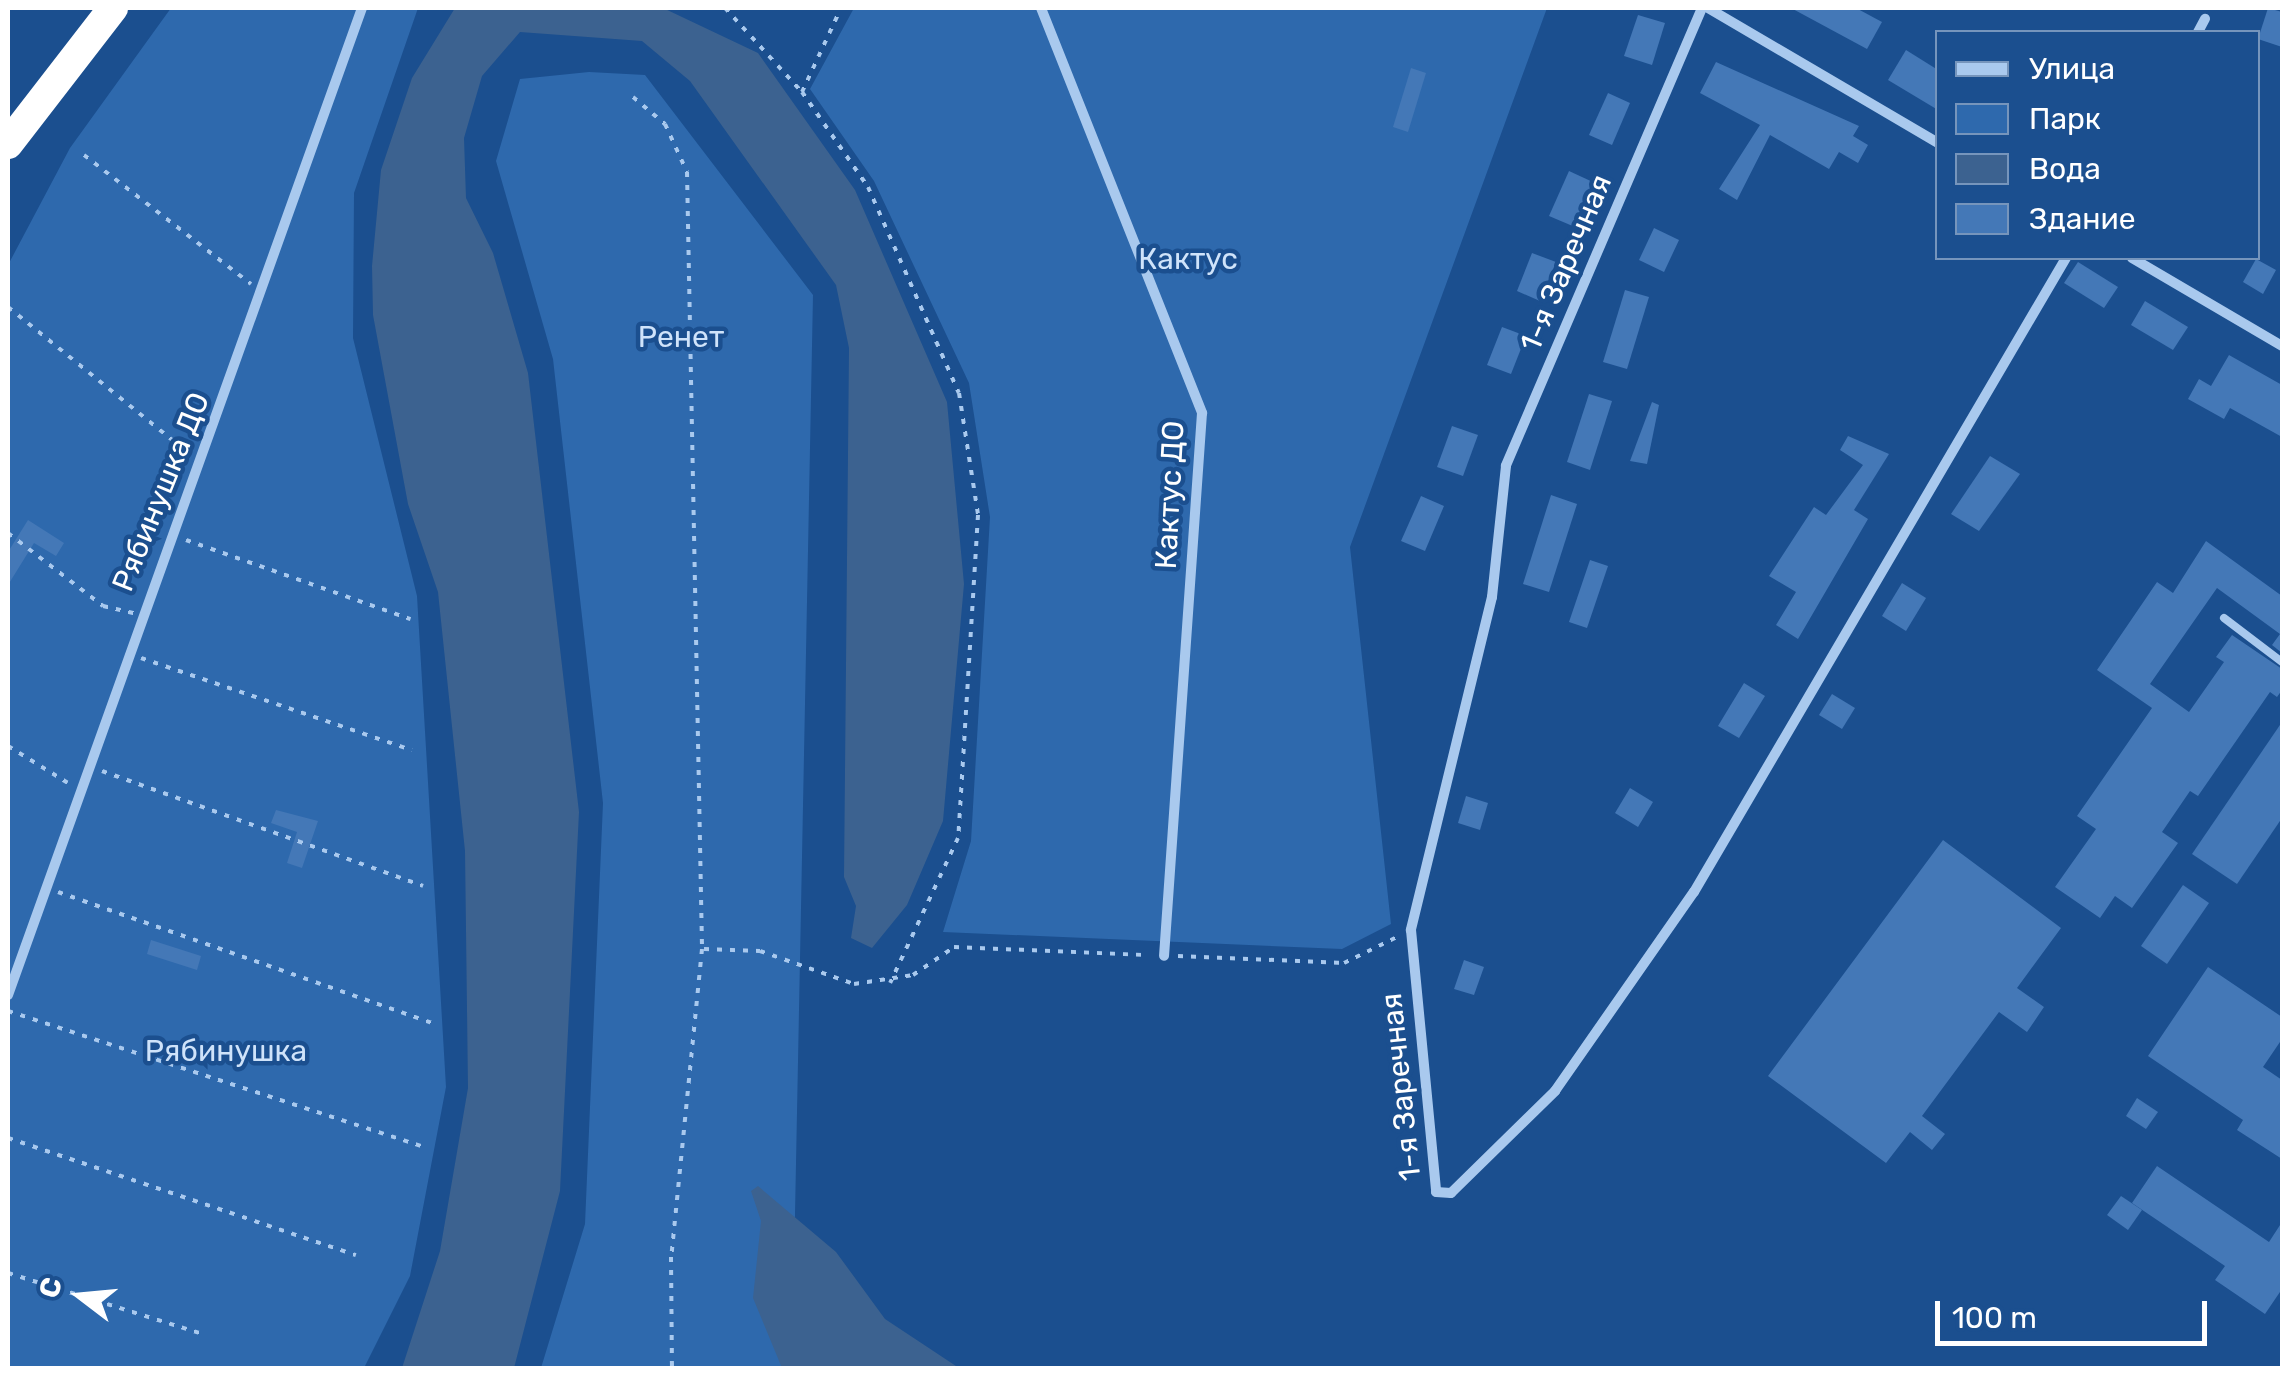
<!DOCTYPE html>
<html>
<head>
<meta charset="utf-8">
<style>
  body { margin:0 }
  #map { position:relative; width:2290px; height:1376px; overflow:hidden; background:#1b4f8f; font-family:Rubik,sans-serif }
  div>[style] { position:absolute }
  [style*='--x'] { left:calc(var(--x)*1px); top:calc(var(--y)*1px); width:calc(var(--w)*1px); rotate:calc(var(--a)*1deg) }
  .green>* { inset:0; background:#2e69ad }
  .water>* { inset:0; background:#3c6290 }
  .building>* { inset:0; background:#4478b7 }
  .path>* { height:4px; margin-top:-2px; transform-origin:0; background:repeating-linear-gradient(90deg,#a9c9ee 0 5px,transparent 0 13px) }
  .lane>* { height:8px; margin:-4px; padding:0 4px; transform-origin:4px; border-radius:4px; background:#a9c9ee }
  .street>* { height:10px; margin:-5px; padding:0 5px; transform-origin:5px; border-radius:5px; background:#a9c9ee }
  .highway>* { height:30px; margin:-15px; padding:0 15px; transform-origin:15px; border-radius:15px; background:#fff }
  span { translate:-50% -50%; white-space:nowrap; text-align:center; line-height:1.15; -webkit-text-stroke:9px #1b4f8f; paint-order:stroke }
  .park-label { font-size:30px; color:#cfe3fa }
  .street-label { font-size:30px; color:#fff }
  .frame { position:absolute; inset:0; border:10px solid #fff; pointer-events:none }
  .legend { position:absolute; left:1935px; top:30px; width:325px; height:230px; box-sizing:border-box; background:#1b4f8f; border:2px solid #7695bc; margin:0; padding:12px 18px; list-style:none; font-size:30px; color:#fff }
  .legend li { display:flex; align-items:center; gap:20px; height:50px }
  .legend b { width:50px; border:2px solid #7695bc }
  .north { position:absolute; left:30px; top:1246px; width:100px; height:100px; -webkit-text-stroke:8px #1b4f8f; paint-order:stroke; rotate:286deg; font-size:28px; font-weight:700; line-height:40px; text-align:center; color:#fff }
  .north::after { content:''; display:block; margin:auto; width:35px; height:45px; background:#fff; clip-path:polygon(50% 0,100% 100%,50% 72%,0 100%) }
  .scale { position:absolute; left:1935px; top:1301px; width:272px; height:45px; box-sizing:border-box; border:5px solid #fff; border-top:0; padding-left:12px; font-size:30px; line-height:35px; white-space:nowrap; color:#fff; -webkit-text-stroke:8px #1b4f8f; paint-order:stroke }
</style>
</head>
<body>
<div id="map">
  <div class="green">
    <div style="clip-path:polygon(171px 8px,418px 8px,354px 193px,353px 338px,417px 596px,446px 1087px,410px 1276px,364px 1368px,8px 1368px,8px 265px,70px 148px)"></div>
    <div style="clip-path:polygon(854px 8px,1547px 8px,1350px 547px,1391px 924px,1342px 949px,943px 932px,971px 841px,990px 517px,969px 383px,874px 181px,810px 89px)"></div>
    <div style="clip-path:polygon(589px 72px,645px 75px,813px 295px,792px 1368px,541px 1368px,585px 1224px,603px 803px,553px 359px,496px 161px,520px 79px)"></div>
  </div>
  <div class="water">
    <div style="clip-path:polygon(455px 8px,663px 8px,758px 53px,855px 190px,947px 402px,964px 584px,943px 821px,907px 905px,872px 948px,851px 938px,856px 906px,844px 877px,849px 348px,836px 285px,690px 81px,642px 41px,520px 32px,482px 76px,464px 138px,466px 198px,493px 253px,528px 373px,579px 812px,560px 1191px,514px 1368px,402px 1368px,440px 1251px,468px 1088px,465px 851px,438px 592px,408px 504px,373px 315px,372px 266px,381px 170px,412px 78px)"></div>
    <div style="clip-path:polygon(758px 1186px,836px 1252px,885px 1319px,959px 1368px,782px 1368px,753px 1298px,761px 1221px,751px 1191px)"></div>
  </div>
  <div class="building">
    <div style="clip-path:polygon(1791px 8px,1856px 8px,1882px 22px,1867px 49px)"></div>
    <div style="clip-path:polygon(2268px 8px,2282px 12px,2282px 47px,2258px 39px)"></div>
    <div style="clip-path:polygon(1638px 15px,1665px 23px,1652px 65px,1624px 56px)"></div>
    <div style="clip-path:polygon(1906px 50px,1938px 70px,1938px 110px,1888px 80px)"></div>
    <div style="clip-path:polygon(1716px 62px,1859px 126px,1853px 136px,1868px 145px,1858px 163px,1839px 152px,1829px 169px,1770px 135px,1737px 200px,1719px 189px,1760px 125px,1700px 93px)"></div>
    <div style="clip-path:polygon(1411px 68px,1426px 73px,1408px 132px,1393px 127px)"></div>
    <div style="clip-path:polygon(1608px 93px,1630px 103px,1612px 145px,1589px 135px)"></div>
    <div style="clip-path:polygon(1569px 171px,1595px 183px,1575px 227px,1549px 216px)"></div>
    <div style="clip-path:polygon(1654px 228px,1679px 240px,1664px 272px,1639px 260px)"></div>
    <div style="clip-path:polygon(1532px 253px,1556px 262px,1540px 301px,1517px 291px)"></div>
    <div style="clip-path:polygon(2256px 259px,2276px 270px,2263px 294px,2243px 282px)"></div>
    <div style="clip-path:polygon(2078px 262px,2118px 287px,2104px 308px,2064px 283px)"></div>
    <div style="clip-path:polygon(1625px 290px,1649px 297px,1627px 369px,1603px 362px)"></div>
    <div style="clip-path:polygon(2145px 301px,2188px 327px,2173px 350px,2131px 325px)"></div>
    <div style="clip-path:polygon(1502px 327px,1526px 336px,1511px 374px,1487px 365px)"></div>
    <div style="clip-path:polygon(2229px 355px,2282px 385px,2282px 437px,2230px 408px,2224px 419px,2188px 399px,2199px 379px,2211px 386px)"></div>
    <div style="clip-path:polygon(1589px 394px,1612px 401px,1590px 470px,1567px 462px)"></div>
    <div style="clip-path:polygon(1652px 402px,1659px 405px,1647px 464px,1630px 461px)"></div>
    <div style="clip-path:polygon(1452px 426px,1478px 435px,1463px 476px,1437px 467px)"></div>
    <div style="clip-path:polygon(1848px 436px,1889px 454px,1854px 510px,1868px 519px,1798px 639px,1776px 625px,1796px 592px,1769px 576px,1814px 507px,1826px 515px,1863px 465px,1840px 450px)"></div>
    <div style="clip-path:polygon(1990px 456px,2020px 474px,1979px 531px,1951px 514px)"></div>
    <div style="clip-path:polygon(1551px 495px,1577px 504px,1549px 592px,1523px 584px)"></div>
    <div style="clip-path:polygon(1421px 496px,1444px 506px,1425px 551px,1401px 541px)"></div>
    <div style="clip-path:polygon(28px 520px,64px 543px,56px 556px,34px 543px,8px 585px,8px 552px)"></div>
    <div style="clip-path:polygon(2206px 541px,2282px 596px,2282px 653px,2272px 645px,2280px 634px,2217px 588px,2150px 684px,2189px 712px,2224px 662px,2216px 657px,2232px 635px,2282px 669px,2282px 690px,2277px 697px,2270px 692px,2198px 796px,2190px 791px,2162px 832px,2178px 843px,2132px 908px,2115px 896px,2100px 918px,2055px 887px,2096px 829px,2077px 816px,2152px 708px,2097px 670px,2157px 582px,2173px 593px)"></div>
    <div style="clip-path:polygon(1590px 560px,1608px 566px,1587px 628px,1569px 622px)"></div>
    <div style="clip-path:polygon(1902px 583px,1926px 598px,1906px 631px,1882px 616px)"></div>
    <div style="clip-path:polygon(1744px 683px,1765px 696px,1739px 738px,1718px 726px)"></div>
    <div style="clip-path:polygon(1832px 694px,1855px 708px,1842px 729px,1819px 715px)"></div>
    <div style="clip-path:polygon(2282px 722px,2282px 818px,2237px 884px,2192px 854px)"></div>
    <div style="clip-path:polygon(1630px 788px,1653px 802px,1638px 827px,1615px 813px)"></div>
    <div style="clip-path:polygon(1466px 796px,1488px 803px,1480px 830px,1458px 823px)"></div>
    <div style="clip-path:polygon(276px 810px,318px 821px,302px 868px,287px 863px,297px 832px,271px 823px)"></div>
    <div style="clip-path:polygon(1943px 840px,2061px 928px,2017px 988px,2044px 1007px,2027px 1032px,1999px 1012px,1922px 1116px,1945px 1134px,1932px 1150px,1910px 1132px,1886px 1163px,1768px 1076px)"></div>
    <div style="clip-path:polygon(2183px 885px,2209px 903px,2167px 964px,2141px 946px)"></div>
    <div style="clip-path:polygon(151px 940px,201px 956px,197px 970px,147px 954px)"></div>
    <div style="clip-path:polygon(1464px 960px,1484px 967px,1474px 995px,1454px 989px)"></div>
    <div style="clip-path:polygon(2208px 967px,2282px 1017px,2282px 1039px,2263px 1067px,2282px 1080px,2282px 1159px,2237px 1130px,2243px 1120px,2148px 1056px)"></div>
    <div style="clip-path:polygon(2137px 1098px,2158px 1112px,2146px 1129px,2126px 1116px)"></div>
    <div style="clip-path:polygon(2157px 1166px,2269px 1242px,2282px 1222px,2282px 1289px,2265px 1314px,2215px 1280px,2225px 1266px,2132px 1203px)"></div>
    <div style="clip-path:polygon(2121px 1196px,2142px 1210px,2128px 1230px,2107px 1215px)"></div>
  </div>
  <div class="path">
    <div style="--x:725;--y:8;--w:114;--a:47.5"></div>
    <div style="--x:802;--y:92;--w:116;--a:55.2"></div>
    <div style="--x:868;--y:187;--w:225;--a:66.2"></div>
    <div style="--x:959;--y:393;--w:123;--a:81.1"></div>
    <div style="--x:978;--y:515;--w:324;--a:93.5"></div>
    <div style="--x:958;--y:838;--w:160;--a:115.1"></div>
    <div style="--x:802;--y:92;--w:93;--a:-65.1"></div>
    <div style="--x:633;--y:97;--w:42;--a:40.2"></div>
    <div style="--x:665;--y:124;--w:53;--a:65.4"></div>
    <div style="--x:687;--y:172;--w:777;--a:88.89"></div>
    <div style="--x:702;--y:949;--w:310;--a:95.7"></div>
    <div style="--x:671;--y:1257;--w:111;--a:89.5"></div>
    <div style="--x:84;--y:155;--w:211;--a:37.7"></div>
    <div style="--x:8;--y:307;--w:232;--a:39"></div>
    <div style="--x:8;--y:533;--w:120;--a:37.5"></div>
    <div style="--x:103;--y:606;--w:32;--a:13"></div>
    <div style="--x:186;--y:540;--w:238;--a:19.4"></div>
    <div style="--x:141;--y:658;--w:286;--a:18.8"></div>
    <div style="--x:8;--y:746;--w:70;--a:31.7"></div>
    <div style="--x:102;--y:771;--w:341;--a:19.7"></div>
    <div style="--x:58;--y:892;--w:396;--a:19.3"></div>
    <div style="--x:704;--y:949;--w:56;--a:2"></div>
    <div style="--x:760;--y:951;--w:100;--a:19.3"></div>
    <div style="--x:854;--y:984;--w:60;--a:-8.7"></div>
    <div style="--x:913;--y:975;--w:50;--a:-34.3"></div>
    <div style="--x:954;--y:947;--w:194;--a:2.4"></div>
    <div style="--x:1178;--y:956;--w:166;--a:2.4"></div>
    <div style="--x:1344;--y:963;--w:59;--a:-26.1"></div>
    <div style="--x:8;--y:1011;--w:435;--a:18.1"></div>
    <div style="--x:8;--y:1138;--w:367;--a:18.6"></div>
    <div style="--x:8;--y:1273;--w:207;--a:17.4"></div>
  </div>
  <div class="lane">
    <div style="--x:2224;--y:618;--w:73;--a:37.2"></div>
  </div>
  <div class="street">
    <div style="--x:1041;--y:8;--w:436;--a:68.3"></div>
    <div style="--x:1202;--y:413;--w:544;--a:94"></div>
    <div style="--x:1702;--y:8;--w:498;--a:113.2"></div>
    <div style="--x:1506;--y:466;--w:132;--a:96.1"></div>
    <div style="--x:1492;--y:597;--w:343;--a:103.7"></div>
    <div style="--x:1411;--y:930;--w:263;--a:84.5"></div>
    <div style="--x:1436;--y:1192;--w:15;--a:4"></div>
    <div style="--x:1451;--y:1193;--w:146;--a:-44.4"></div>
    <div style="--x:1555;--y:1091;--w:243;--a:-55.1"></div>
    <div style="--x:1694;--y:892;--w:735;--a:-59.6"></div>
    <div style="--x:1708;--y:8;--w:267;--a:30.4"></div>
    <div style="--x:2198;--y:32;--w:15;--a:-62"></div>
    <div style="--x:2132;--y:258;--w:174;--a:30.4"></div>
    <div style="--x:8;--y:995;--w:1049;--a:-70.27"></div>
  </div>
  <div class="highway">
    <div style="--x:8;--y:144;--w:172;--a:-52.3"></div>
  </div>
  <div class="park-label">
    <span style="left:1188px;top:259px">Кактус</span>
    <span style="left:681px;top:337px">Ренет</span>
    <span style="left:226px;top:1051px">Рябинушка</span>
  </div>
  <div class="street-label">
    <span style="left:1566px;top:263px;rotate:-67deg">1-я Заречная</span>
    <span style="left:161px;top:492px;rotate:-68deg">Рябинушка ДО</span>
    <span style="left:1170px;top:495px;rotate:-87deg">Кактус ДО</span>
    <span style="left:1401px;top:1087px;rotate:-96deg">1-я Заречная</span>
  </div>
  <div class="frame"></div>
  <ul class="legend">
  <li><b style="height:12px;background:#a9c9ee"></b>Улица</li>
  <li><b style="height:28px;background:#2e69ad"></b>Парк</li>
  <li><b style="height:28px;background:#3c6290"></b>Вода</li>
  <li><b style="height:28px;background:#4478b7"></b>Здание</li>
  </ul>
  <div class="north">С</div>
  <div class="scale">100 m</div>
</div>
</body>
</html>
